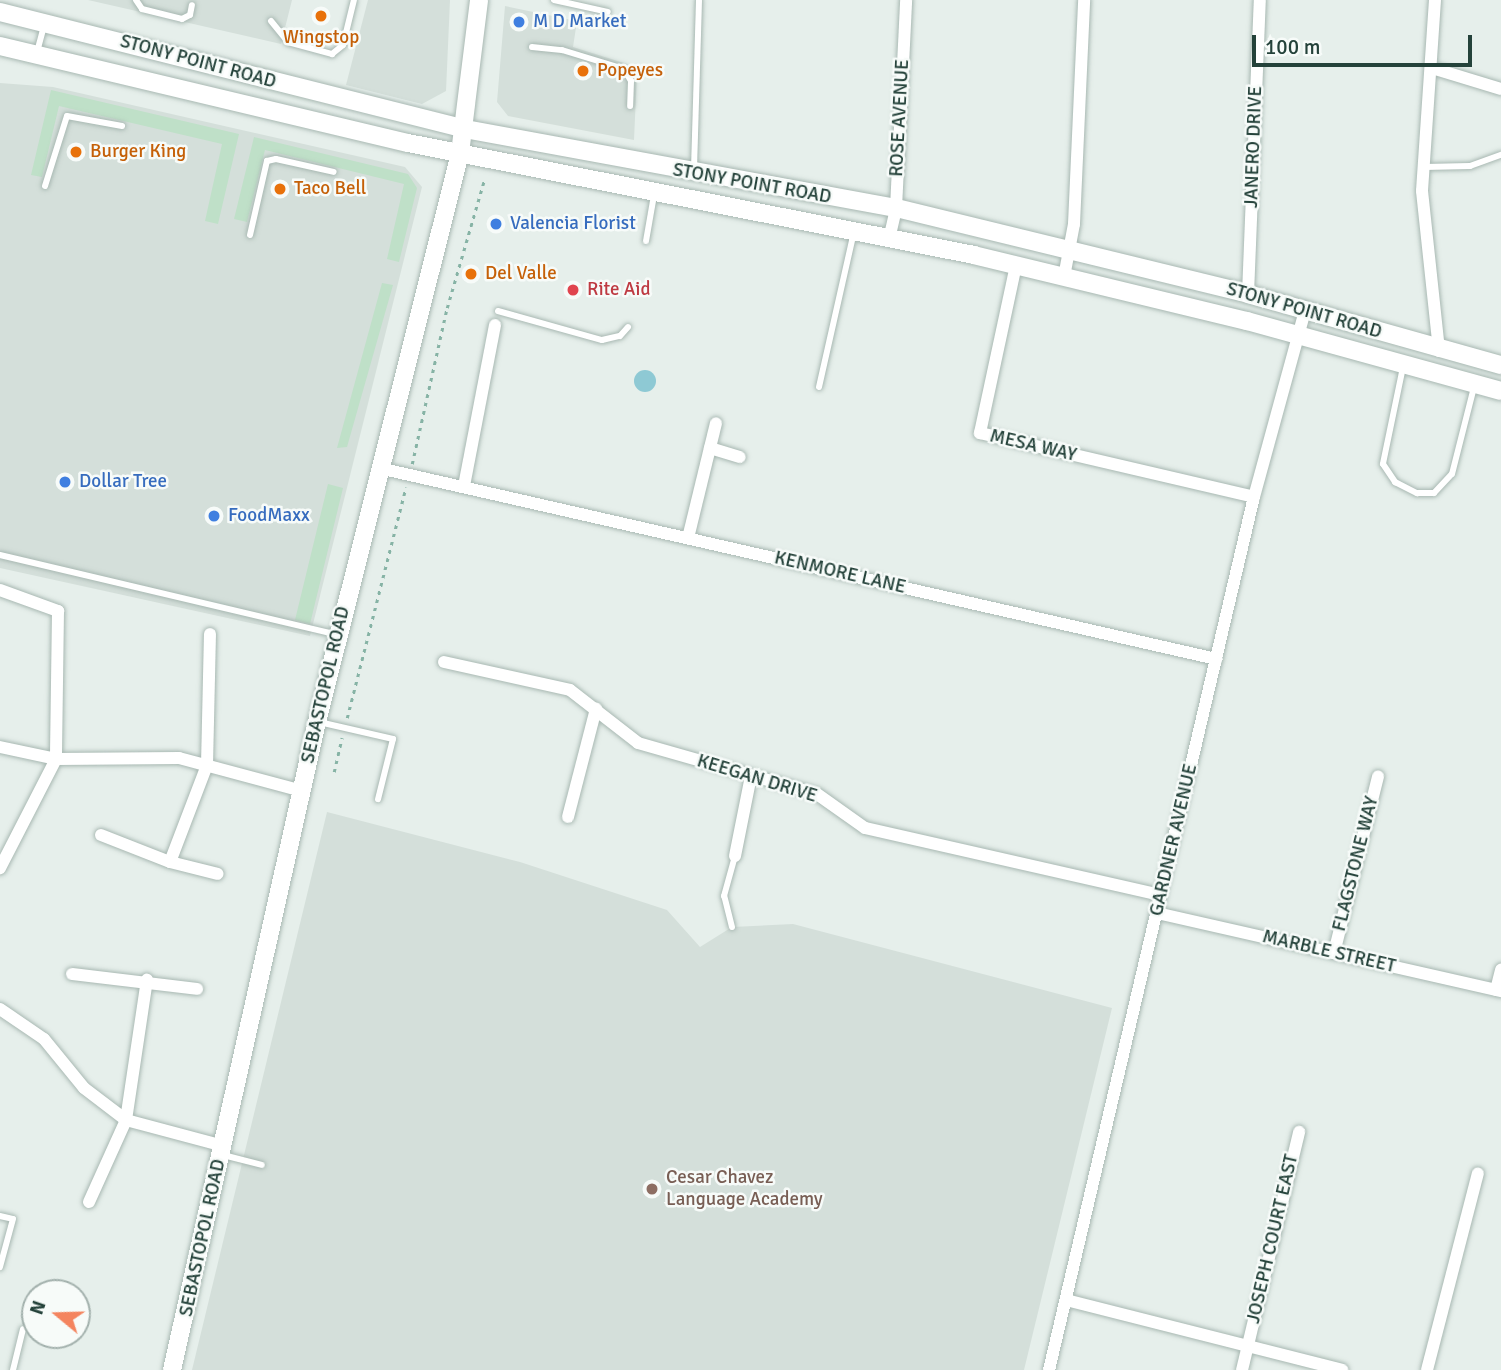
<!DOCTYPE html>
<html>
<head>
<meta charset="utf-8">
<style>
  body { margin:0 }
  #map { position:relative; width:1501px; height:1370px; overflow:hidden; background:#e6efeb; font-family:Signika,sans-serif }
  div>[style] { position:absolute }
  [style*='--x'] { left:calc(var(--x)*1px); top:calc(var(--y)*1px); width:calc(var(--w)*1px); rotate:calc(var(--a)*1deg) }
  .built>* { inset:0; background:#d4dfda }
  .green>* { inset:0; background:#bfe0c8 }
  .water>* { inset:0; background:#8ec9d4 }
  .round { border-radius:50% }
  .path>* { height:2.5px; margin-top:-1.25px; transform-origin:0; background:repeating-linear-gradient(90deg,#86b3a5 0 3.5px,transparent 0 8.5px) }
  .roads { filter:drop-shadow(0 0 2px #a8b8b2) drop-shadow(0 0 2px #a8b8b2) }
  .lane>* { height:6px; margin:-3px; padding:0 3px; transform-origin:3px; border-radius:3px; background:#fff }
  .street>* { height:12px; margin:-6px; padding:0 6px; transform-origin:6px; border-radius:6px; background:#fff }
  .secondary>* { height:18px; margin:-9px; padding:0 9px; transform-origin:9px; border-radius:9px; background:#fff }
  .dots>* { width:19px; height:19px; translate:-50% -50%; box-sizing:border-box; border:4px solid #f7fbf9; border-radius:50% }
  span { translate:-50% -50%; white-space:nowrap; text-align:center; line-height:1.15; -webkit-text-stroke:5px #f7fbf9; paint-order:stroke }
  .shop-label { font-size:19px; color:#366cbe }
  .left { translate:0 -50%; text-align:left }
  .food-label { font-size:19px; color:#c56008 }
  .street-label { font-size:19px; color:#24423a }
  .health-label { font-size:19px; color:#be3a42 }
  .education-label { font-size:19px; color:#785e54 }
  .north { position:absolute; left:21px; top:1279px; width:70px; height:70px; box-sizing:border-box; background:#f7fbf9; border:2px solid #a3b1ad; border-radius:50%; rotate:289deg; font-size:19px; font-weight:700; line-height:28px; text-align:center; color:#24423a }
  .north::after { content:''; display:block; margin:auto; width:24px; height:32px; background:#f4845f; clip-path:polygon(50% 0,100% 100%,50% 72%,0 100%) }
  .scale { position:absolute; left:1252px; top:35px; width:220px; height:32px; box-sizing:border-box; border:4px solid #24423a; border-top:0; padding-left:9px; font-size:21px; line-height:24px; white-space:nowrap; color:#24423a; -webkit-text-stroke:5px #f7fbf9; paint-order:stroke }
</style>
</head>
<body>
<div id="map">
  <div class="built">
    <div style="clip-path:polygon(88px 0,292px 0,281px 44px)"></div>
    <div style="clip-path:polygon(368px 0,450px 0,446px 91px,422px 104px,346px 85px)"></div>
    <div style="clip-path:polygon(505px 6px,577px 21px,573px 47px,627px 64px,637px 73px,634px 140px,508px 116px,497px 102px)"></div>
    <div style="clip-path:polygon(0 83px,53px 87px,405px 167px,422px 187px,310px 636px,0 568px)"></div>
    <div style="clip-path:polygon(327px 812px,520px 862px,667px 910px,700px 947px,732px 927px,793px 924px,1112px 1008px,1024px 1370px,192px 1370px)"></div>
  </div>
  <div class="green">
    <div style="clip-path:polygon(51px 90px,239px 134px,218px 224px,205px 221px,222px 144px,59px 106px,42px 177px,31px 175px)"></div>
    <div style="clip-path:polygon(254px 137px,408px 174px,417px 188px,399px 262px,387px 259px,404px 184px,265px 150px,247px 222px,234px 219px)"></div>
    <div style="clip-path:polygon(382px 283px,393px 285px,347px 447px,337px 448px)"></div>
    <div style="clip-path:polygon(328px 484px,343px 488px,310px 624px,295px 620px)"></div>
  </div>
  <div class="water">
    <div class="round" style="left:634px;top:370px;width:22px;height:22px"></div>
  </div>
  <div class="path">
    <div style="--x:412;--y:464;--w:160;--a:-77.4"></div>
    <div style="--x:447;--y:308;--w:132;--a:-73.8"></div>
    <div style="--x:347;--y:718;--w:238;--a:-75.7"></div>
    <div style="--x:334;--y:772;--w:35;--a:-77"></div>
  </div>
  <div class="roads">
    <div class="lane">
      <div style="--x:136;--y:0;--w:11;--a:56"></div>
      <div style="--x:142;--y:9;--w:41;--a:14"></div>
      <div style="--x:182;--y:19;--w:9;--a:-27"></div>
      <div style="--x:190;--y:15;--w:10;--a:-79"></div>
      <div style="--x:554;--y:0;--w:55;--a:12.5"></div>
      <div style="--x:271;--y:21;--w:27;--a:51"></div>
      <div style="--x:288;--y:42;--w:46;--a:15.3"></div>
      <div style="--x:332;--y:54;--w:14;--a:-39"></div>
      <div style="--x:343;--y:45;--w:46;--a:-76.3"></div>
      <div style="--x:532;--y:47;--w:30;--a:6"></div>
      <div style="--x:562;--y:50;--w:65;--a:17"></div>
      <div style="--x:624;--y:69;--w:14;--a:60"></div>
      <div style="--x:631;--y:81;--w:25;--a:92"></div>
      <div style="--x:37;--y:52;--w:28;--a:-75"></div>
      <div style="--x:1424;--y:167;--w:46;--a:-1.2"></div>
      <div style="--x:1470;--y:166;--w:33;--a:-20"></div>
      <div style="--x:694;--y:169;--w:169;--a:-88.3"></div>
      <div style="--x:45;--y:186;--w:73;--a:-72.6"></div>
      <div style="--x:67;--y:116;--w:56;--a:10.3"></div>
      <div style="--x:250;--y:235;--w:76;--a:-77.1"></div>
      <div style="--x:267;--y:161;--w:9;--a:-13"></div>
      <div style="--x:276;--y:159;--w:59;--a:12.6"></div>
      <div style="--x:646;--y:241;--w:47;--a:-80.1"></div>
      <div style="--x:498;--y:311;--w:108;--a:15.6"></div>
      <div style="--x:602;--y:340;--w:18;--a:-13"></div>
      <div style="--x:620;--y:336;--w:12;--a:-48"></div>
      <div style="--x:1403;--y:367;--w:99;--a:101.7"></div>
      <div style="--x:1383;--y:464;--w:22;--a:56"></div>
      <div style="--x:1395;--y:482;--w:25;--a:27"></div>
      <div style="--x:1417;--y:493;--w:17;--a:0"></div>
      <div style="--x:1434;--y:493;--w:26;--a:-47"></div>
      <div style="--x:1452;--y:474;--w:90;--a:-75.8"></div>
      <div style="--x:819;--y:387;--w:159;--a:-77.3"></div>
      <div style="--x:0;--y:555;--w:344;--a:13.3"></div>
      <div style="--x:319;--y:722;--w:76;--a:12.9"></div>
      <div style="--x:393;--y:739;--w:62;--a:104"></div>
      <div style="--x:732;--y:927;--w:32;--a:-104"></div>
      <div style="--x:724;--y:896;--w:41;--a:-74.6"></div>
      <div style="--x:223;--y:1155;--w:40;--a:14.4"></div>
      <div style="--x:0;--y:1216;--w:13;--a:13"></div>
      <div style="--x:13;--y:1219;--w:50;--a:105.2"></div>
      <div style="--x:13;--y:1370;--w:42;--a:-76.3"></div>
    </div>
    <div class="street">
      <div style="--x:1435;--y:0;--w:191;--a:93.9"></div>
      <div style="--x:1422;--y:191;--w:161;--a:83.9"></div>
      <div style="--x:1432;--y:68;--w:72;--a:16.9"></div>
      <div style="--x:890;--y:235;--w:28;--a:-77"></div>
      <div style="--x:896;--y:208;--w:208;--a:-87.2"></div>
      <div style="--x:1016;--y:265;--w:172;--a:102.1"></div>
      <div style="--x:980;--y:433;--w:281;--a:13.1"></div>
      <div style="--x:1064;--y:277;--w:54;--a:-79.3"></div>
      <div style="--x:1074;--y:224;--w:224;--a:-87.4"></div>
      <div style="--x:1248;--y:294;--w:294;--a:-87.7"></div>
      <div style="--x:710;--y:448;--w:31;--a:17"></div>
      <div style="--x:379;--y:468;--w:859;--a:12.85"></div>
      <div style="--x:464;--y:486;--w:164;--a:-79.1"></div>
      <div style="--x:688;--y:538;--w:118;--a:-76.3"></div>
      <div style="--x:0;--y:590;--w:62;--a:19.9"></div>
      <div style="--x:58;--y:611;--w:148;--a:90.8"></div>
      <div style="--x:56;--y:759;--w:123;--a:117.2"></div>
      <div style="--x:444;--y:662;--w:129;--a:12.5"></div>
      <div style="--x:570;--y:690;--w:86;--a:37.9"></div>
      <div style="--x:638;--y:743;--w:186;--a:15.9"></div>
      <div style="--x:817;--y:794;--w:59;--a:35.3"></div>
      <div style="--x:865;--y:828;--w:303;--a:12.8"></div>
      <div style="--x:0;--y:747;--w:57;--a:12.1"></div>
      <div style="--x:56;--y:759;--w:123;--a:-0.5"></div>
      <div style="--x:179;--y:758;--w:127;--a:15"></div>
      <div style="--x:568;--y:817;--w:112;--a:-75.5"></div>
      <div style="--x:101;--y:835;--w:74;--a:21.4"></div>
      <div style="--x:170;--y:862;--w:49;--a:14"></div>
      <div style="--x:735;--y:856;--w:82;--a:-78.7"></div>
      <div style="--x:170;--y:862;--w:104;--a:-69.1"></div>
      <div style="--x:207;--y:765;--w:131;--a:-88.7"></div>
      <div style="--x:1157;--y:913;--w:353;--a:12.8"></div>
      <div style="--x:1334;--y:953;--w:182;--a:-76"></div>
      <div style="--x:72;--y:974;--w:126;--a:6.8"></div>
      <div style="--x:1496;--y:990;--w:21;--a:-76"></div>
      <div style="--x:0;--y:1009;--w:53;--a:34.3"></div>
      <div style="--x:44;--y:1039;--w:63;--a:50.8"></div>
      <div style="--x:84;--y:1088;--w:53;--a:37.3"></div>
      <div style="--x:126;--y:1120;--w:101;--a:14.9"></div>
      <div style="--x:89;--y:1202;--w:90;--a:-65.7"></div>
      <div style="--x:126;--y:1120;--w:142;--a:-81.5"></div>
      <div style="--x:1066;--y:1300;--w:285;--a:14.2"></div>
      <div style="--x:1049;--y:1370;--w:897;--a:-76.79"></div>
      <div style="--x:1254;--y:497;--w:193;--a:-74.7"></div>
      <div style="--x:1242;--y:1370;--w:245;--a:-76.5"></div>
      <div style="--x:1427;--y:1370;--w:203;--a:-75.5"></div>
    </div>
    <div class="secondary">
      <div style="--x:0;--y:12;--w:479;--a:14.1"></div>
      <div style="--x:465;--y:129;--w:438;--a:10.4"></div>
      <div style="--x:896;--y:208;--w:362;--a:13.7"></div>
      <div style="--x:1248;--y:294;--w:263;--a:15.7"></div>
      <div style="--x:0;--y:46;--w:419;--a:13.4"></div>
      <div style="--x:408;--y:143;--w:577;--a:11.19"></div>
      <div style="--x:974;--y:255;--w:281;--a:13.6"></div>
      <div style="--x:1247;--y:321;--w:263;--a:15.4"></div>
      <div style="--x:172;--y:1370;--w:664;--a:-77.39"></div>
      <div style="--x:317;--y:722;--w:587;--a:-75.89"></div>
      <div style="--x:460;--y:153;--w:154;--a:-82.9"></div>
    </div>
  </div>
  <div class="dots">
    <div style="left:321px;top:16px;background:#e8710a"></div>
    <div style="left:519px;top:22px;background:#3f7fe0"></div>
    <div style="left:583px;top:71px;background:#e8710a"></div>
    <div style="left:76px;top:152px;background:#e8710a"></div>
    <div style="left:280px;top:189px;background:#e8710a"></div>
    <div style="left:496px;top:224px;background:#3f7fe0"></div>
    <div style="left:471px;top:274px;background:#e8710a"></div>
    <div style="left:573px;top:290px;background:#e0444e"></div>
    <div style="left:65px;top:482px;background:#3f7fe0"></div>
    <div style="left:214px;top:516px;background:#3f7fe0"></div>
    <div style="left:652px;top:1189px;background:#8d6e63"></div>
  </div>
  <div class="shop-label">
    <span class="left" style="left:533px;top:22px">M D Market</span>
    <span class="left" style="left:510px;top:224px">Valencia Florist</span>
    <span class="left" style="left:79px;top:482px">Dollar Tree</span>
    <span class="left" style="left:228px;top:516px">FoodMaxx</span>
  </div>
  <div class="food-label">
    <span style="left:321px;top:38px">Wingstop</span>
    <span class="left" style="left:597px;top:71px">Popeyes</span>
    <span class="left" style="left:90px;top:152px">Burger King</span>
    <span class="left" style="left:294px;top:189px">Taco Bell</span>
    <span class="left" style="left:485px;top:274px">Del Valle</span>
  </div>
  <div class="street-label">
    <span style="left:198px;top:62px;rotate:15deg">STONY POINT ROAD</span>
    <span style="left:900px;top:118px;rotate:-87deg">ROSE AVENUE</span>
    <span style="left:1254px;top:147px;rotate:-88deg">JANERO DRIVE</span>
    <span style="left:752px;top:184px;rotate:10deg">STONY POINT ROAD</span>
    <span style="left:1304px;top:311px;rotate:16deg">STONY POINT ROAD</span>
    <span style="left:1033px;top:446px;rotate:13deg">MESA WAY</span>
    <span style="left:840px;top:573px;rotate:13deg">KENMORE LANE</span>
    <span style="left:326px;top:685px;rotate:-77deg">SEBASTOPOL ROAD</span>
    <span style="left:757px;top:779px;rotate:17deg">KEEGAN DRIVE</span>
    <span style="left:1174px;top:840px;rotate:-77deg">GARDNER AVENUE</span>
    <span style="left:1356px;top:864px;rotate:-76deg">FLAGSTONE WAY</span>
    <span style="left:1329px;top:952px;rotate:13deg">MARBLE STREET</span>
    <span style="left:203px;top:1238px;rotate:-78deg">SEBASTOPOL ROAD</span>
    <span style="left:1273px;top:1239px;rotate:-77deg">JOSEPH COURT EAST</span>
  </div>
  <div class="health-label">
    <span class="left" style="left:587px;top:290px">Rite Aid</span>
  </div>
  <div class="education-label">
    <span class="left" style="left:666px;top:1189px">Cesar Chavez<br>Language Academy</span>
  </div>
  <div class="north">N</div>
  <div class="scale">100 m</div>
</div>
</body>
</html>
